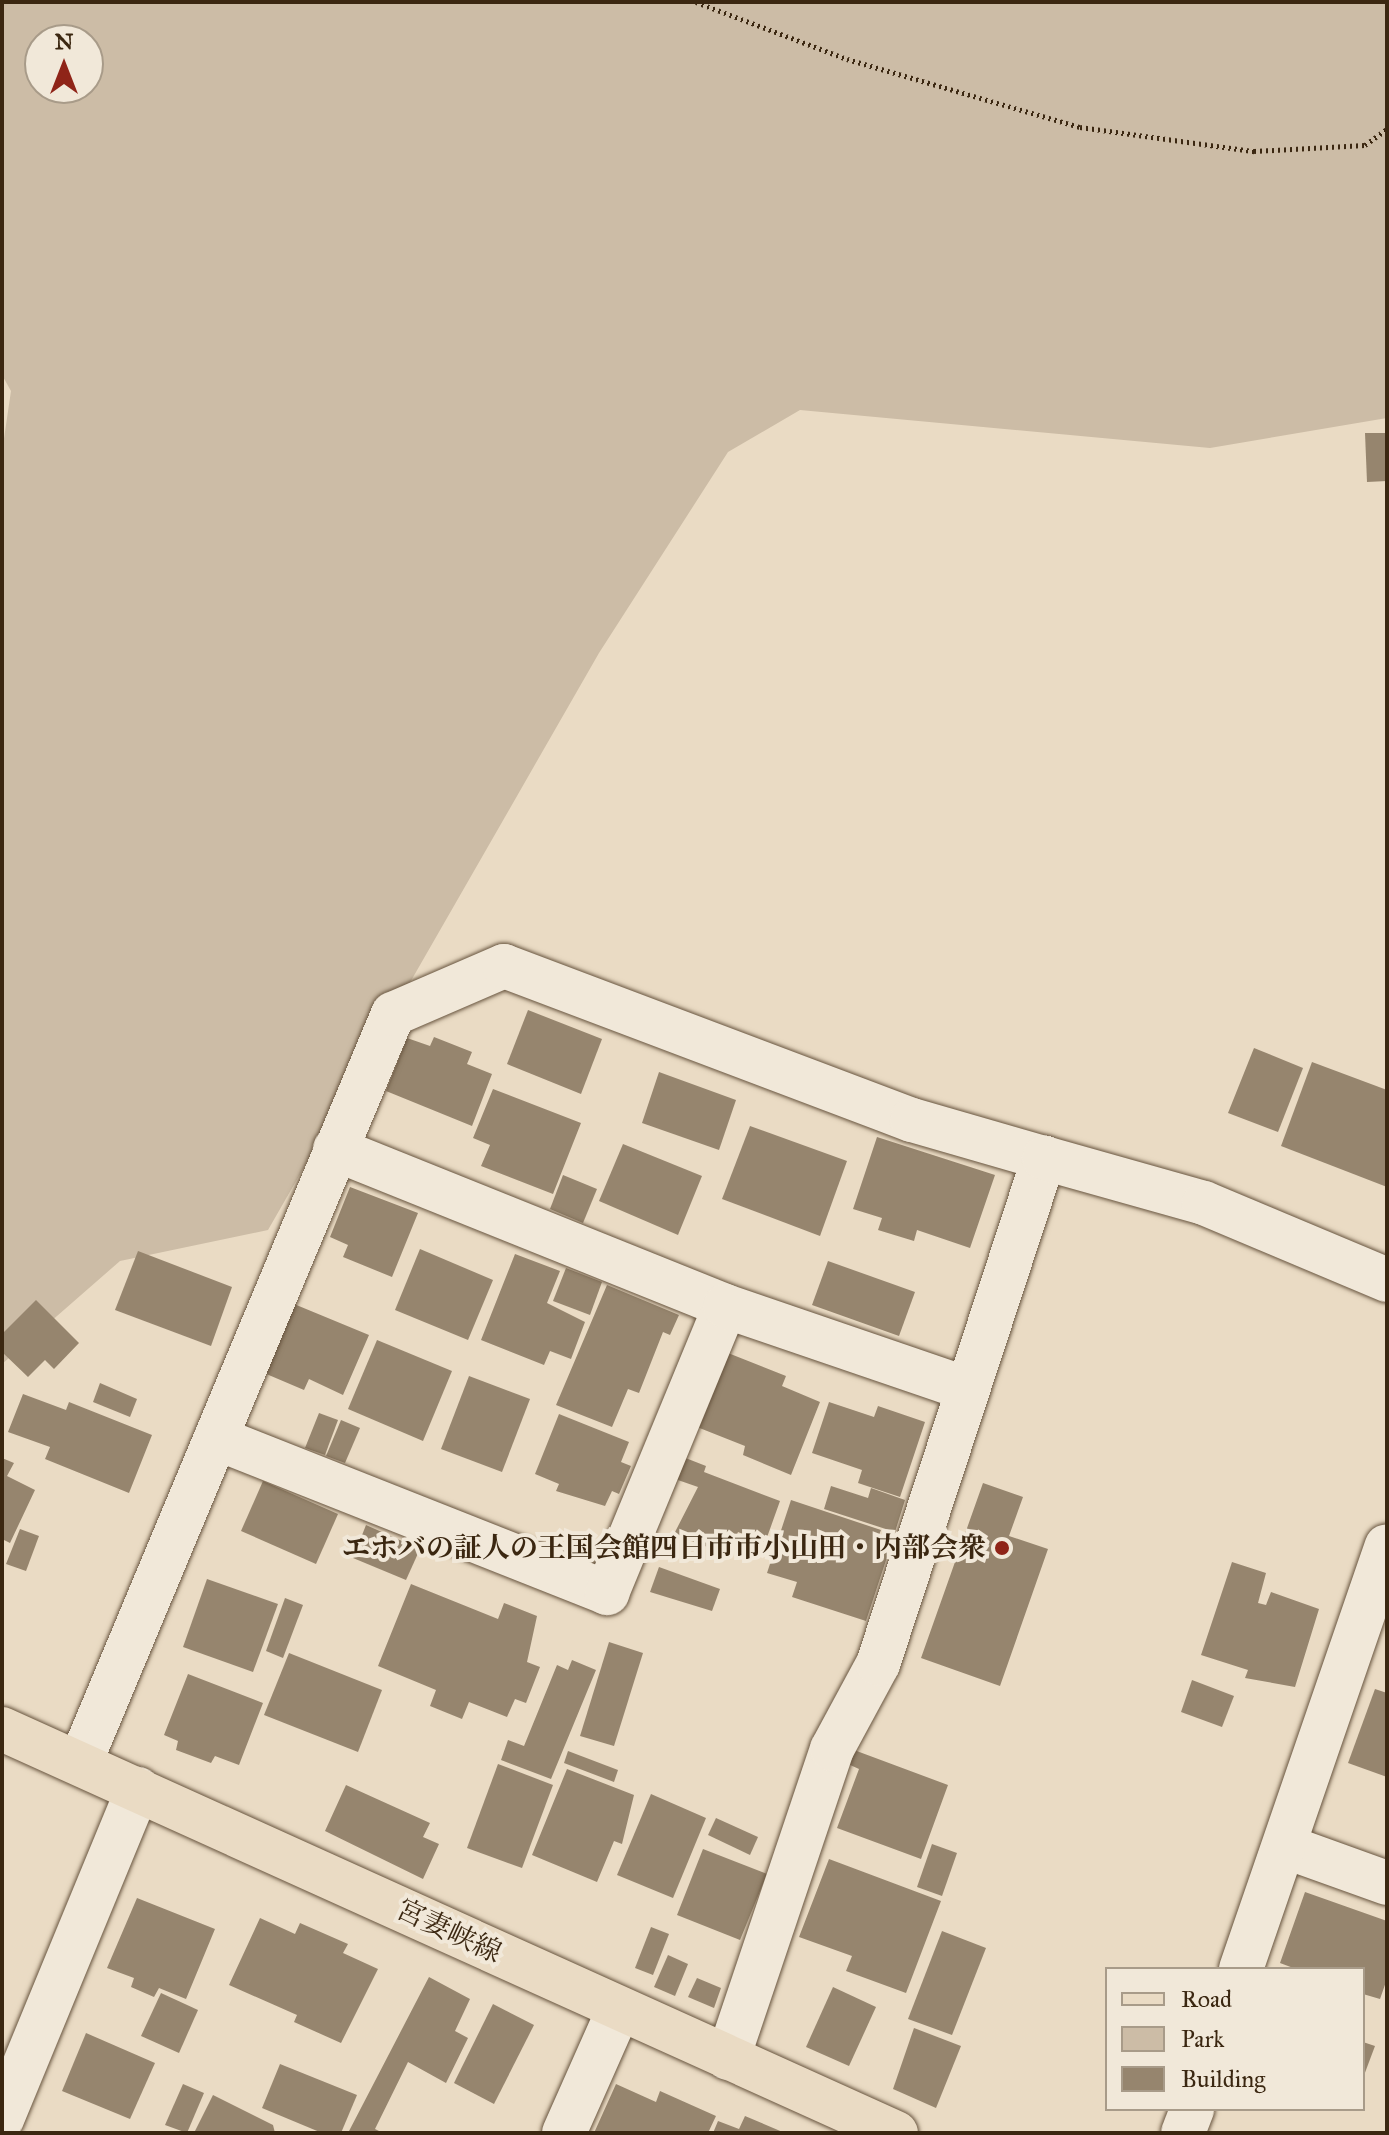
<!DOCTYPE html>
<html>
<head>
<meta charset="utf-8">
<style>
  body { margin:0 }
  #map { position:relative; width:1389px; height:2135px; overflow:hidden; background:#eadbc4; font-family:"IM FELL Great Primer","Noto Serif JP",serif }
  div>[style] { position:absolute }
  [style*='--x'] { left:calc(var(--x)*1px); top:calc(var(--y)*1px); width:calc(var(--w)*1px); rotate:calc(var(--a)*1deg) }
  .green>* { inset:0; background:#ccbca6 }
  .building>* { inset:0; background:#96856e }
  .path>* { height:5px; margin-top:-2.5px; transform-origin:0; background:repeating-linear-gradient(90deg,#3b2711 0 2px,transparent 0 6px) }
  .roads { filter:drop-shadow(0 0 2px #67543e) drop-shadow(0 0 2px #67543e) }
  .minor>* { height:44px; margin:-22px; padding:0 22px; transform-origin:22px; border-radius:22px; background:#f1e8d9 }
  .major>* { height:44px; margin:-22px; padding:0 22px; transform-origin:22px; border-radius:22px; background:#eadbc4 }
  .dots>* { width:22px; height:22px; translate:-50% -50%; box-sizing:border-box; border:4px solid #f1e8d9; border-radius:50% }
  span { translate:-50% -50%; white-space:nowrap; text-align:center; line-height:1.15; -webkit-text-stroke:8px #f1e8d9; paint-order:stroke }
  .poi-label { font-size:28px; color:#3b2711; font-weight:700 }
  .right { translate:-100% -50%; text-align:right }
  .street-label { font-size:28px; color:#3b2711 }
  .frame { position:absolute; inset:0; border:4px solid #3b2711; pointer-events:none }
  .legend { position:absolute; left:1105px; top:1967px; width:260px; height:144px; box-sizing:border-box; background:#f1e8d9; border:2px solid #a89b89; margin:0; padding:10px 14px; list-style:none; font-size:24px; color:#3b2711 }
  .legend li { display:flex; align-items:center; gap:16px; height:40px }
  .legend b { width:40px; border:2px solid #a89b89 }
  .north { position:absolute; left:24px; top:24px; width:80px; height:80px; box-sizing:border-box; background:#f1e8d9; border:2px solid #a89b89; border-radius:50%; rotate:0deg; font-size:22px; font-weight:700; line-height:32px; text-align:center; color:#3b2711 }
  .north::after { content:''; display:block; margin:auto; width:28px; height:36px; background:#8f2418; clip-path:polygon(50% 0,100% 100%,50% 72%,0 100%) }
</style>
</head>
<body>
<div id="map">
  <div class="green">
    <div style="clip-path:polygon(evenodd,2px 2px,1387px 2px,1387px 418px,1210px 448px,800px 410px,728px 452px,599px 653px,268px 1230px,120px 1261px,2px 1364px,2px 452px,11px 391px,2px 375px,2px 2px,40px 40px,88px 40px,88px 88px,40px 88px,40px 40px)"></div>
  </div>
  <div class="building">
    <div style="clip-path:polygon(1365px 433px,1387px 433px,1387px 481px,1367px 482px)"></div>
    <div style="clip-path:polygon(528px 1010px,602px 1039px,581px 1094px,507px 1064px)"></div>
    <div style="clip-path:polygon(434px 1037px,472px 1052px,467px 1064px,492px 1074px,472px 1126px,386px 1091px,407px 1038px,430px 1046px)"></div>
    <div style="clip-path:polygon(1254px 1048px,1303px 1068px,1278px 1132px,1228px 1113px)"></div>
    <div style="clip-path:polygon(1312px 1062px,1387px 1090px,1387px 1187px,1281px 1146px)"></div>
    <div style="clip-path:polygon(659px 1072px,736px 1100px,719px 1150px,642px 1123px)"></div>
    <div style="clip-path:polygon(493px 1089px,581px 1123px,553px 1194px,481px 1166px,490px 1145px,473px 1138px)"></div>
    <div style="clip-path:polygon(750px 1126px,847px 1161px,820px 1236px,722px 1199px)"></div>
    <div style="clip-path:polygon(877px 1137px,995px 1175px,970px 1248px,917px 1230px,914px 1241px,878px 1230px,882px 1218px,853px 1209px)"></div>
    <div style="clip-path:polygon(623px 1144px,702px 1176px,678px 1235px,599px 1201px)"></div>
    <div style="clip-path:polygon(563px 1175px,597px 1189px,583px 1223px,550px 1209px)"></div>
    <div style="clip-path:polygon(350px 1187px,418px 1213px,392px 1277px,343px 1257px,348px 1245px,330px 1237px)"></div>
    <div style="clip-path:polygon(420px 1249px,493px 1280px,468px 1340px,395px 1310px)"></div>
    <div style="clip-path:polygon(138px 1251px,232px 1287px,211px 1346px,115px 1310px)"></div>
    <div style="clip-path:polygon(515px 1254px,560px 1271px,547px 1303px,585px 1322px,571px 1359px,550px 1351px,544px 1365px,481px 1340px)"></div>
    <div style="clip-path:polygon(828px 1261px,915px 1292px,899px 1336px,812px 1305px)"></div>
    <div style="clip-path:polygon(566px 1268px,602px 1282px,590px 1315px,553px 1301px)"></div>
    <div style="clip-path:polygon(607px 1285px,679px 1315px,670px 1335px,663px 1332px,639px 1393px,628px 1389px,612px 1427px,556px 1405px)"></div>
    <div style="clip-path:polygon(36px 1300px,79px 1343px,54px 1369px,45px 1360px,28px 1377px,2px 1352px,2px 1334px)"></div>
    <div style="clip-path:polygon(294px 1304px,369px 1335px,343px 1395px,309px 1379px,304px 1390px,264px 1373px)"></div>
    <div style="clip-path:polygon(377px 1340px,452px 1371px,423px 1441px,348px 1409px)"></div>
    <div style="clip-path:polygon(728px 1353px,786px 1376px,782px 1386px,820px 1402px,791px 1475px,743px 1455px,745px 1446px,697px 1427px)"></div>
    <div style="clip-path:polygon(469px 1376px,530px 1399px,502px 1472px,441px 1449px)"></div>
    <div style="clip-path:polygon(100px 1383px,137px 1399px,130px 1417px,93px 1402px)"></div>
    <div style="clip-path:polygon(23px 1394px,66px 1410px,69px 1402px,152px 1435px,129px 1493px,45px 1459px,50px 1447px,8px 1432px)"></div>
    <div style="clip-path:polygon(829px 1402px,874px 1417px,878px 1406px,925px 1422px,900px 1497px,858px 1483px,862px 1470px,812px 1453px)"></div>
    <div style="clip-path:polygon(319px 1413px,338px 1420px,325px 1455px,305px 1448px)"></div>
    <div style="clip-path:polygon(559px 1414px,629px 1442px,621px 1462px,631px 1466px,619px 1494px,612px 1491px,605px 1506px,556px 1491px,559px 1484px,535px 1474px)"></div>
    <div style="clip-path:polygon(341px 1420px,360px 1428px,345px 1463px,326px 1456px)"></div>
    <div style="clip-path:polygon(683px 1457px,706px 1466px,704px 1472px,780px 1501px,765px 1543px,738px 1532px,728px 1555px,674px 1534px,698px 1487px,675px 1479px)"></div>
    <div style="clip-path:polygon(2px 1458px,14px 1463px,7px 1476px,35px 1490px,10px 1543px,2px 1539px)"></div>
    <div style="clip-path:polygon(263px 1481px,338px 1514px,316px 1564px,241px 1531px)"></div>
    <div style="clip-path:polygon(983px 1483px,1023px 1497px,1009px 1536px,1048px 1549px,1000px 1686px,921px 1658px)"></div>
    <div style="clip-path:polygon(831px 1486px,868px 1498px,871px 1488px,905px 1500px,895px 1532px,824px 1509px)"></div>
    <div style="clip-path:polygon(791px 1500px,881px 1530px,877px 1540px,891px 1545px,866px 1621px,792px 1597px,797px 1582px,767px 1573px)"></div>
    <div style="clip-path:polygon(366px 1525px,420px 1549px,406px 1580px,353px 1558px)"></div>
    <div style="clip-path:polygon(20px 1529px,39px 1536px,26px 1571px,6px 1564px)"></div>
    <div style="clip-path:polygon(1232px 1562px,1266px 1573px,1258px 1603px,1266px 1605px,1271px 1592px,1319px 1609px,1295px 1687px,1245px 1678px,1248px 1670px,1201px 1655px)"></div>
    <div style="clip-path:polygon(659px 1567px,720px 1589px,712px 1611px,650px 1592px)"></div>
    <div style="clip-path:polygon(207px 1579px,278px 1604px,253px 1672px,183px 1647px)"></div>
    <div style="clip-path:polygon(411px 1584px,498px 1619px,504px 1603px,537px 1616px,527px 1662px,540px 1667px,526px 1703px,515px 1699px,507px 1717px,469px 1702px,462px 1719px,430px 1706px,436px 1690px,378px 1666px)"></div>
    <div style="clip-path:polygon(285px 1598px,303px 1605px,283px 1658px,266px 1651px)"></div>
    <div style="clip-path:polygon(609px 1642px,643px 1653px,614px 1746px,580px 1736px)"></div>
    <div style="clip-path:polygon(289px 1653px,382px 1690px,358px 1752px,264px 1715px)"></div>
    <div style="clip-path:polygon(572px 1660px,596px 1670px,551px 1779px,501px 1760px,508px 1740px,524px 1746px,557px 1665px,568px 1670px)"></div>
    <div style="clip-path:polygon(188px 1674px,263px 1703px,239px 1765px,215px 1756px,211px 1763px,176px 1750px,178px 1741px,164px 1735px)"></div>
    <div style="clip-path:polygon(1192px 1680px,1234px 1696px,1222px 1727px,1181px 1712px)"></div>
    <div style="clip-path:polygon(1375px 1689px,1387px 1693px,1387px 1777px,1348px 1763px)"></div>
    <div style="clip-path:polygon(854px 1750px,948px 1785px,921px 1859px,837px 1828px,859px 1769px,848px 1764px)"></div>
    <div style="clip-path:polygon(568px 1751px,618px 1770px,614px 1782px,564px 1763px)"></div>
    <div style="clip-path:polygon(498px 1764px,553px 1785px,522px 1868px,467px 1848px)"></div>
    <div style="clip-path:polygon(567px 1769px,634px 1795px,622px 1844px,614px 1841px,597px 1882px,532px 1855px)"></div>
    <div style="clip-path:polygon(346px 1785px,430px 1823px,423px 1837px,439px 1844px,423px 1879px,325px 1831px)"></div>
    <div style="clip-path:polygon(651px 1794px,706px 1818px,673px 1898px,617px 1875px)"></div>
    <div style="clip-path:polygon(716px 1818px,758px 1837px,750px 1855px,708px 1835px)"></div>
    <div style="clip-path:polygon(932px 1844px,957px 1853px,942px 1896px,917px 1887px)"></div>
    <div style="clip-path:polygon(703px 1849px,767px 1874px,740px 1940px,677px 1915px)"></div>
    <div style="clip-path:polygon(829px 1859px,941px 1901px,906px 1993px,846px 1971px,852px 1956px,799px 1937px)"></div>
    <div style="clip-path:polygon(1305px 1892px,1387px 1921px,1387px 1979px,1380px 1999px,1363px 1994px,1363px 1969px,1296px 1969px,1280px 1963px)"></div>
    <div style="clip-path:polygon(137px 1898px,215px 1929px,186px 1999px,159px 1988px,154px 1997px,131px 1987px,134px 1978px,107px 1968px)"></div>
    <div style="clip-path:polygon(260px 1918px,295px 1934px,300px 1923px,348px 1944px,343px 1953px,378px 1969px,341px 2043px,294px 2022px,297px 2015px,229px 1985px)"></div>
    <div style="clip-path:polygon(651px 1927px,669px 1934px,653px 1975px,635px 1968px)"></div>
    <div style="clip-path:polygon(942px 1931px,986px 1948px,952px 2035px,908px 2019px)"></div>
    <div style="clip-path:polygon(668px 1955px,688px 1964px,675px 1996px,654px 1987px)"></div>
    <div style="clip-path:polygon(429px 1977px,470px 1999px,455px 2031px,468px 2038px,446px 2083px,408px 2062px,375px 2129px,383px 2133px,348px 2133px)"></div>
    <div style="clip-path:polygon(697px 1978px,721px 1988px,714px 2008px,688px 1997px)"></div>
    <div style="clip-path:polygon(833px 1987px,876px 2007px,849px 2066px,806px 2047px)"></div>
    <div style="clip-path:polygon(161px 1993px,198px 2010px,179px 2053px,141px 2036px)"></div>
    <div style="clip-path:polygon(493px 2004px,534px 2025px,494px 2104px,454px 2083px)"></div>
    <div style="clip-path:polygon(914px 2028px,961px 2046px,936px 2108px,893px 2089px)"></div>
    <div style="clip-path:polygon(86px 2033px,155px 2063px,130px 2119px,62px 2091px)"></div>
    <div style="clip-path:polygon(1363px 2042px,1375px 2046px,1363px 2078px)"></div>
    <div style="clip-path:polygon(280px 2064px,357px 2095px,341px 2133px,322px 2133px,262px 2108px)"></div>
    <div style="clip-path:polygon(183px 2084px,204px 2093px,187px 2133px,165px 2125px)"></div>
    <div style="clip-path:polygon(616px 2084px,656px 2102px,660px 2091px,716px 2116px,708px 2133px,594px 2133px)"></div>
    <div style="clip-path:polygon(213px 2095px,273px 2125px,275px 2133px,194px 2133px)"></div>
    <div style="clip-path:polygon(745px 2116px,785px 2133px,713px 2133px,718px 2121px,739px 2129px)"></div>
  </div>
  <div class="path">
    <div style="--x:696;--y:2;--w:161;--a:20.7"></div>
    <div style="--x:847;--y:59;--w:243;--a:16.3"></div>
    <div style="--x:1080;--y:127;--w:176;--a:7.9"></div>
    <div style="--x:1254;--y:151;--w:111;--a:-3.1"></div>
    <div style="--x:1365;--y:145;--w:27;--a:-36"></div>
  </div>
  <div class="roads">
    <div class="minor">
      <div style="--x:335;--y:1149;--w:420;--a:21.9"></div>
      <div style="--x:216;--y:1438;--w:421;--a:21.6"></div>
      <div style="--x:607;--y:1593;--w:310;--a:-67.6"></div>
      <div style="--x:725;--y:1306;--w:256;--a:18.9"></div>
      <div style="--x:80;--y:1763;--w:812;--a:-67.32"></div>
      <div style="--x:393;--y:1014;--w:121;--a:-23.4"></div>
      <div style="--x:504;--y:966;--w:436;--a:20.7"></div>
      <div style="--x:912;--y:1120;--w:137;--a:16.1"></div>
      <div style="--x:1284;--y:1846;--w:109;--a:19.8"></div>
      <div style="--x:1241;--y:1969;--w:447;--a:-71"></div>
      <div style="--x:728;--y:2058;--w:326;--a:-71.4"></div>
      <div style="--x:832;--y:1749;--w:97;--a:-61.6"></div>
      <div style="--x:878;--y:1664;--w:533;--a:-71.84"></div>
      <div style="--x:1044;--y:1158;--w:166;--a:15.7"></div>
      <div style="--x:1204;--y:1203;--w:199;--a:22.8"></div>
      <div style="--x:2;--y:2119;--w:357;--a:-67.6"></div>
      <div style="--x:564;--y:2133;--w:136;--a:-66.1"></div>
      <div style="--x:1183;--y:2133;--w:26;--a:-69"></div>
    </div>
    <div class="major">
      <div style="--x:2;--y:1729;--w:981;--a:24.32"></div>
    </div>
  </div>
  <div class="dots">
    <div style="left:1002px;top:1548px;background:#8f2418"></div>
  </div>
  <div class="poi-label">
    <span class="right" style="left:986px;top:1548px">エホバの証人の王国会館四日市市小山田・内部会衆</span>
  </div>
  <div class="street-label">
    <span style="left:449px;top:1931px;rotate:25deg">宮妻峡線</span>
  </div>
  <div class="frame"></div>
  <ul class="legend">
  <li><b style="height:10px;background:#eadbc4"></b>Road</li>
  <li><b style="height:22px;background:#ccbca6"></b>Park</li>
  <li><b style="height:22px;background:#96856e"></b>Building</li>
  </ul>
  <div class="north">N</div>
</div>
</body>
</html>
